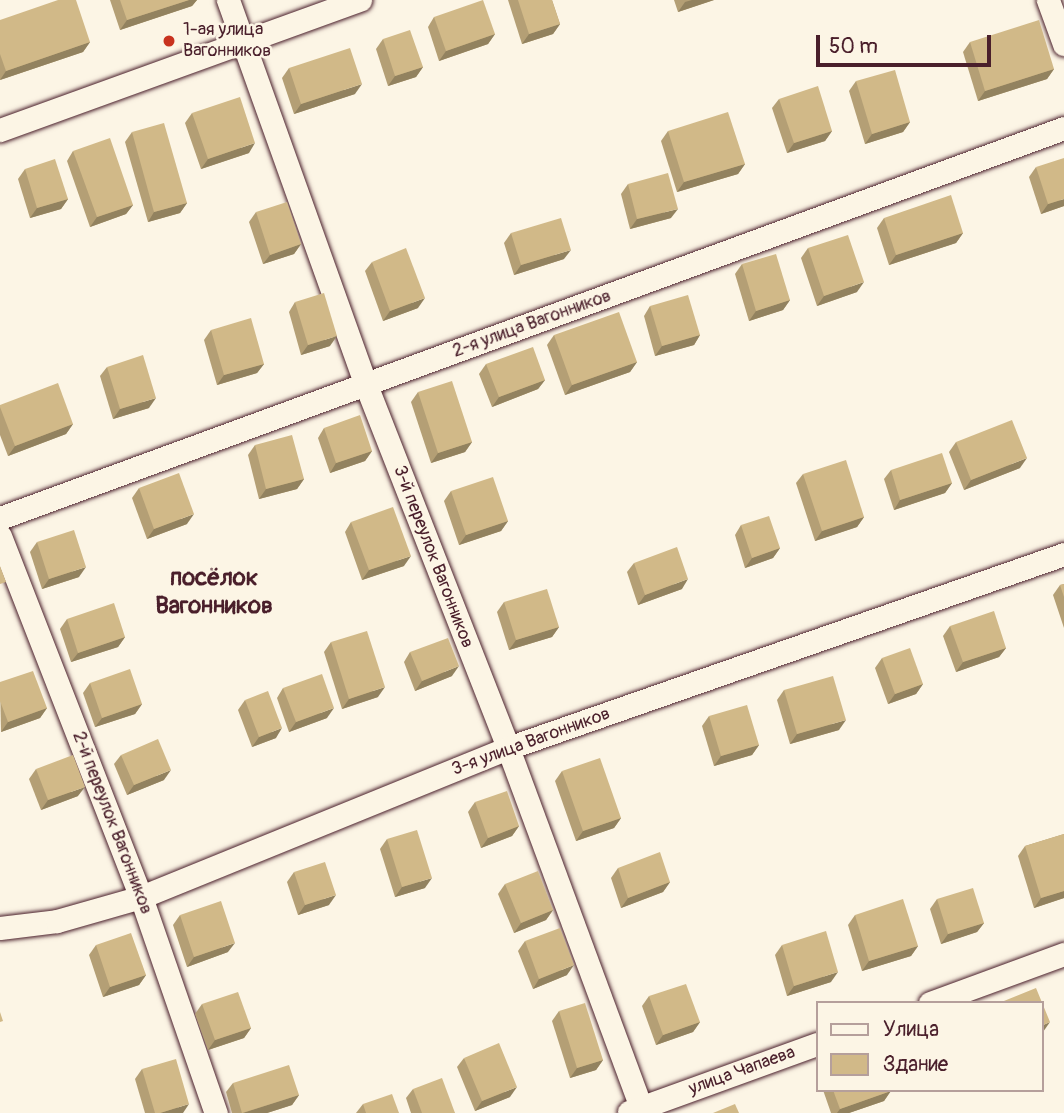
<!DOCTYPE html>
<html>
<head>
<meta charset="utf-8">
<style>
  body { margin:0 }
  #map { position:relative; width:1064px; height:1113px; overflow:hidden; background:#fcf5e5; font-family:Pangolin,sans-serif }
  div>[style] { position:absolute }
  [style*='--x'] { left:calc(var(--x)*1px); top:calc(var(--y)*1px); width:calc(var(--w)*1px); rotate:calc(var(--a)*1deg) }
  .roads { filter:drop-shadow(0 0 2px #4a1f2b) drop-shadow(0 0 2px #4a1f2b) }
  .minor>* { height:23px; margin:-11.5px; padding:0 11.5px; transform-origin:11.5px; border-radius:11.5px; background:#fcf5e5 }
  .wall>* { inset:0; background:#b49f75 }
  .shaded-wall>* { inset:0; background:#92825f }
  .building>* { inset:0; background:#d1b988 }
  .dots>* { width:19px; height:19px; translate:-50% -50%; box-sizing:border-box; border:4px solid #fcf5e5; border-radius:50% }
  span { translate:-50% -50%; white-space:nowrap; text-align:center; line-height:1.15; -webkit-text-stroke:5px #fcf5e5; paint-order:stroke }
  .poi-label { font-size:18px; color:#4a1f2b }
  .left { translate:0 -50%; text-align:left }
  .street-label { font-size:18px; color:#4a1f2b }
  .district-label { font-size:24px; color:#4a1f2b; font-weight:700 }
  .legend { position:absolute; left:816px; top:1001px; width:228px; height:91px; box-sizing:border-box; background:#fcf5e5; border:2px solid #b59f9b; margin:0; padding:9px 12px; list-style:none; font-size:21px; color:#4a1f2b }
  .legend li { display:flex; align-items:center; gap:14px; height:35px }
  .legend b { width:35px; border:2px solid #b59f9b }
  .scale { position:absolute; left:816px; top:35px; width:175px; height:32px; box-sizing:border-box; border:4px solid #4a1f2b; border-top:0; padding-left:9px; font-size:21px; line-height:24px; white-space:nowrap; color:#4a1f2b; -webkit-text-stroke:5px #fcf5e5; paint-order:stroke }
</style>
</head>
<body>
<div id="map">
  <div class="roads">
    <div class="minor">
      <div style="--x:228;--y:0;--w:409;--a:70.3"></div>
      <div style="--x:366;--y:385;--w:390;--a:68.6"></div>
      <div style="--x:508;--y:748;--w:389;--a:69.7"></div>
      <div style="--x:1048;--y:0;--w:47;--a:70"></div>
      <div style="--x:0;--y:130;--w:383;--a:-19.9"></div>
      <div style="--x:0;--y:518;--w:1133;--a:-20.13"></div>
      <div style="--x:0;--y:536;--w:388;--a:68.7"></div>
      <div style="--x:141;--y:897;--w:229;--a:70.9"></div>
      <div style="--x:0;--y:928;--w:57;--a:-7"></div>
      <div style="--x:57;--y:921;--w:87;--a:-15.9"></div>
      <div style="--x:141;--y:897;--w:396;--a:-22.1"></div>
      <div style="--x:508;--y:748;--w:589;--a:-19.23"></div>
      <div style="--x:930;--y:1003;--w:143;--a:-20.1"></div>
      <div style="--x:629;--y:1112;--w:200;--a:-19.9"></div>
    </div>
  </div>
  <div class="wall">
    <div style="clip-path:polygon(110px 0,197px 0,192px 6px,120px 30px)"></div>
    <div style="clip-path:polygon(508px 0,552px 0,560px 24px,553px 34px,522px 44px)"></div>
    <div style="clip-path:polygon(674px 0,714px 0,678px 12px)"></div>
    <div style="clip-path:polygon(434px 17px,495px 34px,488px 44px,439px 61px,428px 27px)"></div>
    <div style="clip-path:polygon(0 20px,90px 42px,83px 52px,0 80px)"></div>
    <div style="clip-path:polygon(383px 39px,423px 67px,416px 77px,388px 86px,376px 49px)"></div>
    <div style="clip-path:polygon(970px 42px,1054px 69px,1047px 79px,978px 101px,963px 52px)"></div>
    <div style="clip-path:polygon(289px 68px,355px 94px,294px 114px,282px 78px)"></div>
    <div style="clip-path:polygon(856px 81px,910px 122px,903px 132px,865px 144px,849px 91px)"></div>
    <div style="clip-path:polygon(779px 99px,832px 131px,825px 141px,787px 153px,772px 108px)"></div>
    <div style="clip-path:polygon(192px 113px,249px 153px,201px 169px,185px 123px)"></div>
    <div style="clip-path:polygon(668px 131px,745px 164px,738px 174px,677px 192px,661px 141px)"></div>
    <div style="clip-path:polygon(132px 132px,187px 203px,180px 213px,148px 222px,125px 142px)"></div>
    <div style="clip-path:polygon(73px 151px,133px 205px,126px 214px,90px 227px,67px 161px)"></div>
    <div style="clip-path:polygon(1036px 167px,1064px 206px,1041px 214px,1029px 177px)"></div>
    <div style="clip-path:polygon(25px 169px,68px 199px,61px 209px,30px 218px,18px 179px)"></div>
    <div style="clip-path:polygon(628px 184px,671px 218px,630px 229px,621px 194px)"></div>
    <div style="clip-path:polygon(256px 212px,301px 244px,294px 254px,263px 264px,249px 222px)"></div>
    <div style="clip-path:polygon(884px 218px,963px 233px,956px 243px,889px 265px,877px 228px)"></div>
    <div style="clip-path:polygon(511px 233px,564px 259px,514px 275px,504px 243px)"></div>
    <div style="clip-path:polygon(808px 248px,857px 292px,817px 306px,801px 258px)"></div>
    <div style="clip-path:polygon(372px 262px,418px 308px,383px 321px,365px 271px)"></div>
    <div style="clip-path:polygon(742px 264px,790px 300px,783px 310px,749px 321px,735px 274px)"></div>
    <div style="clip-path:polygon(295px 302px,330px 346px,301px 355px,289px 312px)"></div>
    <div style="clip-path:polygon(650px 306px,700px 335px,694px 345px,655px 356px,644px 316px)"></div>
    <div style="clip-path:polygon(211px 330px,264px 364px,257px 373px,217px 385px,204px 340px)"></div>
    <div style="clip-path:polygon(554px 335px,637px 362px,630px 372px,565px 395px,547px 345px)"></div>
    <div style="clip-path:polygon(486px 364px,545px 380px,538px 389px,492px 407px,479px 374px)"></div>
    <div style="clip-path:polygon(107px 367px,149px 408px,113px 419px,100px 376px)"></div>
    <div style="clip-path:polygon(418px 392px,472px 442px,465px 452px,431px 463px,411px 402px)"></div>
    <div style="clip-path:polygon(0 405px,73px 424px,66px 434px,8px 456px,0 435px)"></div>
    <div style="clip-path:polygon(324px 428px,372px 451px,365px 461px,330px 473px,318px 438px)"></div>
    <div style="clip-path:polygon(956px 442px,1020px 468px,964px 490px,949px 452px)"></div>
    <div style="clip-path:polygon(255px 445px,304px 479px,297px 489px,259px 499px,248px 455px)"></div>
    <div style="clip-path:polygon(891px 470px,952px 483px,945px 493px,894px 510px,884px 479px)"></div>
    <div style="clip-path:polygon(803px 474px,864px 517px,857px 527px,815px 541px,796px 483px)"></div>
    <div style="clip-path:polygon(139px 488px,187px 524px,147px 539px,132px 498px)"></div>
    <div style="clip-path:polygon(451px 491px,508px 521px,501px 531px,459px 545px,444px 501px)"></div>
    <div style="clip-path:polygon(351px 522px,404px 566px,362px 580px,345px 532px)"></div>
    <div style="clip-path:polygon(741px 525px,780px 548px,773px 558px,745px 568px,735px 535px)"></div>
    <div style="clip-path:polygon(37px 542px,79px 577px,42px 589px,30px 552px)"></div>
    <div style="clip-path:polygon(634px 563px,682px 589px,638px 605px,627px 572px)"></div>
    <div style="clip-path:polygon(1064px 584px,1064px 628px,1053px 595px,1060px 585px)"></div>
    <div style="clip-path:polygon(504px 602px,559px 627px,552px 637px,509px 650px,497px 612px)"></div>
    <div style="clip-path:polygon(67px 619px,125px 637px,118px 647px,71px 662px,60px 629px)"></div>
    <div style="clip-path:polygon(950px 626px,1006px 648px,999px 657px,956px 672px,943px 636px)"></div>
    <div style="clip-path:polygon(331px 642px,378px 697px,342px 709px,324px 652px)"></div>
    <div style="clip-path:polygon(410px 652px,452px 676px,415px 691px,404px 662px)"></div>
    <div style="clip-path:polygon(882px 658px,923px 684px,916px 694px,888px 704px,875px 668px)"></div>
    <div style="clip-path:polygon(0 682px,47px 708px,40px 718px,1px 732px)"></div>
    <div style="clip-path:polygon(90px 683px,142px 704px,135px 714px,95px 727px,83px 693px)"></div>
    <div style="clip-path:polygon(283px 688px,327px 718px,289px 732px,277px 698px)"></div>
    <div style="clip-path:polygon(784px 690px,839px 730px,790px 744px,777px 700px)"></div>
    <div style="clip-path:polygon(245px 700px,276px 738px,252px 747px,238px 710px)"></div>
    <div style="clip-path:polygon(709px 716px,759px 745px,752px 755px,714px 766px,702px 726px)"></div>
    <div style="clip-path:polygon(121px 755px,164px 780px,127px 795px,114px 764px)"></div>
    <div style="clip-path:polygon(36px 769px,78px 796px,41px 810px,29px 779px)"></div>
    <div style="clip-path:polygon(562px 771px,621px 818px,614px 828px,576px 841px,555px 781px)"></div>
    <div style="clip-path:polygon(475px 802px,519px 826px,512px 836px,481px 848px,468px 812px)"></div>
    <div style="clip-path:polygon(1064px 834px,1064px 898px,1034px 908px,1018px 856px,1025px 846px)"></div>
    <div style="clip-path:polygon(387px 839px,425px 888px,395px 897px,380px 849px)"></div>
    <div style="clip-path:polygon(618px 868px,670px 882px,663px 892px,621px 908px,611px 878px)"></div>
    <div style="clip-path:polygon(294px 872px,329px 905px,298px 915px,287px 882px)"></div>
    <div style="clip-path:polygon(505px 884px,553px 910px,546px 920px,514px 933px,498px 894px)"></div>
    <div style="clip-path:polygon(937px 899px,984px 923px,977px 932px,941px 944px,930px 909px)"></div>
    <div style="clip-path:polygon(180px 915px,228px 952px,187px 967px,173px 925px)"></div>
    <div style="clip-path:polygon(855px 915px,918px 946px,911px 956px,862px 971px,848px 925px)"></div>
    <div style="clip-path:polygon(525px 941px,567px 975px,533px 989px,518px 951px)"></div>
    <div style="clip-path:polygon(96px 945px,146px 975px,139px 985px,103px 997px,89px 955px)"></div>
    <div style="clip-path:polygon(782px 945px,831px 982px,787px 996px,775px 955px)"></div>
    <div style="clip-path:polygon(649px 996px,700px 1022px,693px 1032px,656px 1045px,642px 1006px)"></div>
    <div style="clip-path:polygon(202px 1004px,251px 1028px,244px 1038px,208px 1050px,195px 1014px)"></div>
    <div style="clip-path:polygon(559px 1011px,603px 1060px,596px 1070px,570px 1078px,552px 1021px)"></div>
    <div style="clip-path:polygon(464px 1058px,510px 1097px,475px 1111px,457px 1067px)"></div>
    <div style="clip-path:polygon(142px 1069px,183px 1113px,145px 1113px,135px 1079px)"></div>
    <div style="clip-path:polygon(233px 1083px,299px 1095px,292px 1105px,267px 1113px,232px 1113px,226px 1092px)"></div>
    <div style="clip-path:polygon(413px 1089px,455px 1113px,411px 1113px,406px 1098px)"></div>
    <div style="clip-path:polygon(823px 1090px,891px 1090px,884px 1101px,849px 1113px,831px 1113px)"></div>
    <div style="clip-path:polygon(363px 1104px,399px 1113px,356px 1113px)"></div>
  </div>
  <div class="shaded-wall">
    <div style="clip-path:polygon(189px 0,197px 0,192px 6px,120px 30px,127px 20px)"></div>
    <div style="clip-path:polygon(692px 0,714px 0,678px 12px,685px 2px)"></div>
    <div style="clip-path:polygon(560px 24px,553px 34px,522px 44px,529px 34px)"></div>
    <div style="clip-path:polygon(495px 34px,488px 44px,439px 61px,446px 51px)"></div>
    <div style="clip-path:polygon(90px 42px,83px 52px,0 80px,6px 71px)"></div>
    <div style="clip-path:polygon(423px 67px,416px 77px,388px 86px,395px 76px)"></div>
    <div style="clip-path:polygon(1054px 69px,1047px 79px,978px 101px,985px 91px)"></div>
    <div style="clip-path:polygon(362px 84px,355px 94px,294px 114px,301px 104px)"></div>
    <div style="clip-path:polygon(910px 122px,903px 132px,865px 144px,872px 134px)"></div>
    <div style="clip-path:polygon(832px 131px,825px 141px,787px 153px,794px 143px)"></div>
    <div style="clip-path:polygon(255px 143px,249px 153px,201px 169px,208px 159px)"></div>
    <div style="clip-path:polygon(745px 164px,738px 174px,677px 192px,684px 182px)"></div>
    <div style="clip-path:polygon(68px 199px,61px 209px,30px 218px,37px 208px)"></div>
    <div style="clip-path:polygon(1064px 199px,1064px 206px,1041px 214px,1048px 204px)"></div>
    <div style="clip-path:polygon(187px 203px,180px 213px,148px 222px,154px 212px)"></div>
    <div style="clip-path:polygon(133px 205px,126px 214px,90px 227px,97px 217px)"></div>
    <div style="clip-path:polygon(678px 209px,671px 218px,630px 229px,637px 219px)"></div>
    <div style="clip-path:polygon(963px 233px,956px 243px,889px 265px,896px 255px)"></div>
    <div style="clip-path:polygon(301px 244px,294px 254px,263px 264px,270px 255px)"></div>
    <div style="clip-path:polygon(571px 250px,564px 259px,514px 275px,521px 265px)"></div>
    <div style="clip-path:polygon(864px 282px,857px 292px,817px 306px,824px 296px)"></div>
    <div style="clip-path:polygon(425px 298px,418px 308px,383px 321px,390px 311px)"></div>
    <div style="clip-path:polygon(790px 300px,783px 310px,749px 321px,756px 311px)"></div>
    <div style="clip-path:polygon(700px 335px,694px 345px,655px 356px,662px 346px)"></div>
    <div style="clip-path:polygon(337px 336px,330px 346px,301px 355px,308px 345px)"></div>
    <div style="clip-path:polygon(637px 362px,630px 372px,565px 395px,572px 385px)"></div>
    <div style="clip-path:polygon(264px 364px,257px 373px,217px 385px,224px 375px)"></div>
    <div style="clip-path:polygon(545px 380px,538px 389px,492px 407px,499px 397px)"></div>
    <div style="clip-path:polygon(156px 398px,149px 408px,113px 419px,120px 409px)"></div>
    <div style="clip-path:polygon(73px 424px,66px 434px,8px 456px,15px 446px)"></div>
    <div style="clip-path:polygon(472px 442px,465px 452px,431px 463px,438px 453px)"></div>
    <div style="clip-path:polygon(372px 451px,365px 461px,330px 473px,336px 463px)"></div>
    <div style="clip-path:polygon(1027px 458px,1020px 468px,964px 490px,971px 480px)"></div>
    <div style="clip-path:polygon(304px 479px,297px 489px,259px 499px,266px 489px)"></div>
    <div style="clip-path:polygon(952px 483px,945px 493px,894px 510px,900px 500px)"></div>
    <div style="clip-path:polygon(194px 514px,187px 524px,147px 539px,154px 529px)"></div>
    <div style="clip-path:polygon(864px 517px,857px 527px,815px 541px,822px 531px)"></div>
    <div style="clip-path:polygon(508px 521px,501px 531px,459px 545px,466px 535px)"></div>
    <div style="clip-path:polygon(780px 548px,773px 558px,745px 568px,752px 558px)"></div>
    <div style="clip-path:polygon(411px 556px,404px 566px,362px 580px,369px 570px)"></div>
    <div style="clip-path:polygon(86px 567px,79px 577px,42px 589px,49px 579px)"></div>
    <div style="clip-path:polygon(688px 579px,682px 589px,638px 605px,645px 595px)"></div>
    <div style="clip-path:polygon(559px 627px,552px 637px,509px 650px,516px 640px)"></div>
    <div style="clip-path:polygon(125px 637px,118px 647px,71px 662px,78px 653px)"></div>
    <div style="clip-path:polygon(1006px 648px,999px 657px,956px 672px,963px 662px)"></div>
    <div style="clip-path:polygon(459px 666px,452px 676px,415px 691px,422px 681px)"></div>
    <div style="clip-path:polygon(923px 684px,916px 694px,888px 704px,895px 694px)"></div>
    <div style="clip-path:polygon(385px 687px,378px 697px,342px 709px,349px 699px)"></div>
    <div style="clip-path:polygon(142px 704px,135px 714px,95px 727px,102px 718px)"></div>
    <div style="clip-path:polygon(47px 708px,40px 718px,1px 732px,8px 722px)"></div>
    <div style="clip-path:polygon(334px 708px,327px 718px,289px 732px,296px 722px)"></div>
    <div style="clip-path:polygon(846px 720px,839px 730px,790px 744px,797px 734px)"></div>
    <div style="clip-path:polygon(282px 728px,276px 738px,252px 747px,259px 737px)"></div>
    <div style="clip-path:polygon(759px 745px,752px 755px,714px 766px,721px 756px)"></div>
    <div style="clip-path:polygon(171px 770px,164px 780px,127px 795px,134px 785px)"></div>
    <div style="clip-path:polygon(85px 787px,78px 796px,41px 810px,48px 800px)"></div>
    <div style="clip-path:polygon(621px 818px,614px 828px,576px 841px,583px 831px)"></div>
    <div style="clip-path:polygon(519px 826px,512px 836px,481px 848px,488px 838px)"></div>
    <div style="clip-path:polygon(432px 878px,425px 888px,395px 897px,402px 887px)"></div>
    <div style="clip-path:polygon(670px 882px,663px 892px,621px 908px,628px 898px)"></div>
    <div style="clip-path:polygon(1064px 891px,1064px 898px,1034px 908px,1041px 898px)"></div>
    <div style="clip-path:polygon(336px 895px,329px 905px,298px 915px,305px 905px)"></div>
    <div style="clip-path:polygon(553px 910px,546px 920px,514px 933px,521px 923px)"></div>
    <div style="clip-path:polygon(984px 923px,977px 932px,941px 944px,948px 934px)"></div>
    <div style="clip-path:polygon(235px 943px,228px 952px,187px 967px,194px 957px)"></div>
    <div style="clip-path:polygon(918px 946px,911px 956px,862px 971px,869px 961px)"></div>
    <div style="clip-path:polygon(574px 965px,567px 975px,533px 989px,539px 979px)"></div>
    <div style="clip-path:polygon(838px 972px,831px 982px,787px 996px,794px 986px)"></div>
    <div style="clip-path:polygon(146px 975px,139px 985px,103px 997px,110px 987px)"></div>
    <div style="clip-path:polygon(700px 1022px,693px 1032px,656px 1045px,663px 1035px)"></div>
    <div style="clip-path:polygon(1050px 1022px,1043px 1032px,1041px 1033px,1041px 1026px)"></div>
    <div style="clip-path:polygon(251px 1028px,244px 1038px,208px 1050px,215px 1040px)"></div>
    <div style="clip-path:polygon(603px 1060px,596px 1070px,570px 1078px,577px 1068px)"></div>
    <div style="clip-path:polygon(517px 1087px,510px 1097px,475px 1111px,482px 1101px)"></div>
    <div style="clip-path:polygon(891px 1091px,884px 1101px,849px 1113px,837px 1113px,840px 1109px)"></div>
    <div style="clip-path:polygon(299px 1095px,292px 1105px,267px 1113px,243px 1113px)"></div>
    <div style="clip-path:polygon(189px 1104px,183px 1113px,160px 1113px)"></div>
  </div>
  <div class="building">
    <div style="clip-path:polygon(58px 0,76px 0,90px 42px,6px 71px,0 54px,0 20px)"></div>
    <div style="clip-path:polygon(120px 0,189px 0,127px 20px)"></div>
    <div style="clip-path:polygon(483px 0,495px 34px,446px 51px,434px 17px)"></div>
    <div style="clip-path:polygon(518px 0,552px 0,560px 24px,529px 34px)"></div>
    <div style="clip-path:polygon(1039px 20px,1054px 69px,985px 91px,970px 42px)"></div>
    <div style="clip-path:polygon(410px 30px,423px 67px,395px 76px,383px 39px)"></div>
    <div style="clip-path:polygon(350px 48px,362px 84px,301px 104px,289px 68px)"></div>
    <div style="clip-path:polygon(895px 70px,910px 122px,872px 134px,856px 81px)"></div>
    <div style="clip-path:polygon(818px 86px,832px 131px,794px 143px,779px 99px)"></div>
    <div style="clip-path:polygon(240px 97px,255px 143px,208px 159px,192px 113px)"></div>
    <div style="clip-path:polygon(728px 112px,745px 164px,684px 182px,668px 131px)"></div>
    <div style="clip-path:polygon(164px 123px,187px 203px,154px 212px,132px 132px)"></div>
    <div style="clip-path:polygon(110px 138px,133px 205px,97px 217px,73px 151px)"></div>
    <div style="clip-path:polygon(1064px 158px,1064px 199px,1048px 204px,1036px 167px)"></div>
    <div style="clip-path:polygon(55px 159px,68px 199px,37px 208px,25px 169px)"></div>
    <div style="clip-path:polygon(668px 173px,678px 209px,637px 219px,628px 184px)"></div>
    <div style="clip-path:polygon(951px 195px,963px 233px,896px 255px,884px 218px)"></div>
    <div style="clip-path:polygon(287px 202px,301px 244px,270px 255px,256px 212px)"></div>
    <div style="clip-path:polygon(561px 218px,571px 250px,521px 265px,511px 233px)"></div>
    <div style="clip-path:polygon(848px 235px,864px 282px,824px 296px,808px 248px)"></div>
    <div style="clip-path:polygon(406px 248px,425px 298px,390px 311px,372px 262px)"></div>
    <div style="clip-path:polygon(776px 254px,790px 300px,756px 311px,742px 264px)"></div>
    <div style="clip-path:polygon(324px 293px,337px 336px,308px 345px,295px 302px)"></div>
    <div style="clip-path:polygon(688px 295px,700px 335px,662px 346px,650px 306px)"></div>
    <div style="clip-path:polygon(619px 312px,637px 362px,572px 385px,554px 335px)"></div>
    <div style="clip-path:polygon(251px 318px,264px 364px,224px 375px,211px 330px)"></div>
    <div style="clip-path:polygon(533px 347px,545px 380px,499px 397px,486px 364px)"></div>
    <div style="clip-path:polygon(143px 355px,156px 398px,120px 409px,107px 367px)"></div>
    <div style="clip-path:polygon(452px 381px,472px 442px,438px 453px,418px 392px)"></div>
    <div style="clip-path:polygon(58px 383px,73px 424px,15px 446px,0 407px,0 405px)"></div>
    <div style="clip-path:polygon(360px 415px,372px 451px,336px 463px,324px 428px)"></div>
    <div style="clip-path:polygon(1012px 420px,1027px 458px,971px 480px,956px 442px)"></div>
    <div style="clip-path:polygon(292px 435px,304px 479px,266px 489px,255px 445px)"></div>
    <div style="clip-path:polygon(942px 453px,952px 483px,900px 500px,891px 470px)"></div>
    <div style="clip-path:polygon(846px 460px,864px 517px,822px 531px,803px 474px)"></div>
    <div style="clip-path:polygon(179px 473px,194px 514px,154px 529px,139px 488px)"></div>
    <div style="clip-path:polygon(493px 477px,508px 521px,466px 535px,451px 491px)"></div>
    <div style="clip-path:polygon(393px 507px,411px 556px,369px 570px,351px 522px)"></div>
    <div style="clip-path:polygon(769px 516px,780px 548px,752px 558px,741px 525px)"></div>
    <div style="clip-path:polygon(74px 530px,86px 567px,49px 579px,37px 542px)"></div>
    <div style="clip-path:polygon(677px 547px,688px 579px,645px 595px,634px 563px)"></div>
    <div style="clip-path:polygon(0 566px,6px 582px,0 584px)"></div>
    <div style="clip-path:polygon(1064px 584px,1064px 597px,1060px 585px)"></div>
    <div style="clip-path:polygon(547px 589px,559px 627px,516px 640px,504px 602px)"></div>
    <div style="clip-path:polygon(114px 603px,125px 637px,78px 653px,67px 619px)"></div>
    <div style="clip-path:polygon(994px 611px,1006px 648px,963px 662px,950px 626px)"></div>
    <div style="clip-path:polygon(367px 631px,385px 687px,349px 699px,331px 642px)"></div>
    <div style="clip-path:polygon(448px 638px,459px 666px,422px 681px,410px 652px)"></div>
    <div style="clip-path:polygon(910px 648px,923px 684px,895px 694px,882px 658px)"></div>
    <div style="clip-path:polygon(130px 669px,142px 704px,102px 718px,90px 683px)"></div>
    <div style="clip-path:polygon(33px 671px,47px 708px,8px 722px,0 701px,0 682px)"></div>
    <div style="clip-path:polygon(322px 674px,334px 708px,296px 722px,283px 688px)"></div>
    <div style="clip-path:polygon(833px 676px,846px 720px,797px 734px,784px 690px)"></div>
    <div style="clip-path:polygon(268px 691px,282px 728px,259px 737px,245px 700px)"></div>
    <div style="clip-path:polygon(747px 705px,759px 745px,721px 756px,709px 716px)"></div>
    <div style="clip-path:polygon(158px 739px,171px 770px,134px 785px,121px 755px)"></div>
    <div style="clip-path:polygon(73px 755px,85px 787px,48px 800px,36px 769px)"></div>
    <div style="clip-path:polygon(600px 758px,621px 818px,583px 831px,562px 771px)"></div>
    <div style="clip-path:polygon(507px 791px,519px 826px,488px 838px,475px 802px)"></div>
    <div style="clip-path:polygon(417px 830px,432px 878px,402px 887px,387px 839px)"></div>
    <div style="clip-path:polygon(1064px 834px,1064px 891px,1041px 898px,1025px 846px)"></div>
    <div style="clip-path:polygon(660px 852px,670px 882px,628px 898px,618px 868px)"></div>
    <div style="clip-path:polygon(325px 862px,336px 895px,305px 905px,294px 872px)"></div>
    <div style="clip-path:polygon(538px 871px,553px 910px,521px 923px,505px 884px)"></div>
    <div style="clip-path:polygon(973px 888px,984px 923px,948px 934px,937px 899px)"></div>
    <div style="clip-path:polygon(903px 899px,918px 946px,869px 961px,855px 915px)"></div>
    <div style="clip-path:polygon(221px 901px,235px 943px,194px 957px,180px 915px)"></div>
    <div style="clip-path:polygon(560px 928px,574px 965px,539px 979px,525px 941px)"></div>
    <div style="clip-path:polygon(826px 931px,838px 972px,794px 986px,782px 945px)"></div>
    <div style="clip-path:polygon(131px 933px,146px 975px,110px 987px,96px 945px)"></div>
    <div style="clip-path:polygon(686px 984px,700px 1022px,663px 1035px,649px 996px)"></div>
    <div style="clip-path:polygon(1036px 988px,1050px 1022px,1041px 1026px,1041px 1003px,999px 1003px)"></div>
    <div style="clip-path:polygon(238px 992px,251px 1028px,215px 1040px,202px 1004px)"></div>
    <div style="clip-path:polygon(585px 1003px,603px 1060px,577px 1068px,559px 1011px)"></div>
    <div style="clip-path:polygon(0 1012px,3px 1021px,0 1022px)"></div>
    <div style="clip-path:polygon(499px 1043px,517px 1087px,482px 1101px,464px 1058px)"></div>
    <div style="clip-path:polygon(176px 1059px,189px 1104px,160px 1113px,155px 1113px,142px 1069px)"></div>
    <div style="clip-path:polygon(289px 1065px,299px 1095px,242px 1113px,233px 1083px)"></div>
    <div style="clip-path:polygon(442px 1078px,455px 1113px,422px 1113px,413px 1089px)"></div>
    <div style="clip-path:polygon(833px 1090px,891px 1090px,891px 1091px,840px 1109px)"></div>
    <div style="clip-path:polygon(392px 1094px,399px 1113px,366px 1113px,363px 1104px)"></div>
    <div style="clip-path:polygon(735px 1104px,739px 1113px,713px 1113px)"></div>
  </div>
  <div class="dots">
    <div style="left:169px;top:41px;background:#c8321e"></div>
  </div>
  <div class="poi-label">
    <span class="left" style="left:183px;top:41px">1-ая улица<br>Вагонников</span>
  </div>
  <div class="street-label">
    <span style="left:532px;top:324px;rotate:-20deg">2-я улица Вагонников</span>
    <span style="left:433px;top:557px;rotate:69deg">3-й переулок Вагонников</span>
    <span style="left:531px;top:742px;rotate:-20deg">3-я улица Вагонников</span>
    <span style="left:112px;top:823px;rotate:69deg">2-й переулок Вагонников</span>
    <span style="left:742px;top:1071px;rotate:-20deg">улица Чапаева</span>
  </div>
  <div class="district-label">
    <span style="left:214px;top:592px">посёлок<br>Вагонников</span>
  </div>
  <ul class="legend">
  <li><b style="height:9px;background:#fcf5e5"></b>Улица</li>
  <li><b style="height:19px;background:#d1b988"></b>Здание</li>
  </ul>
  <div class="scale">50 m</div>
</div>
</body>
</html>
